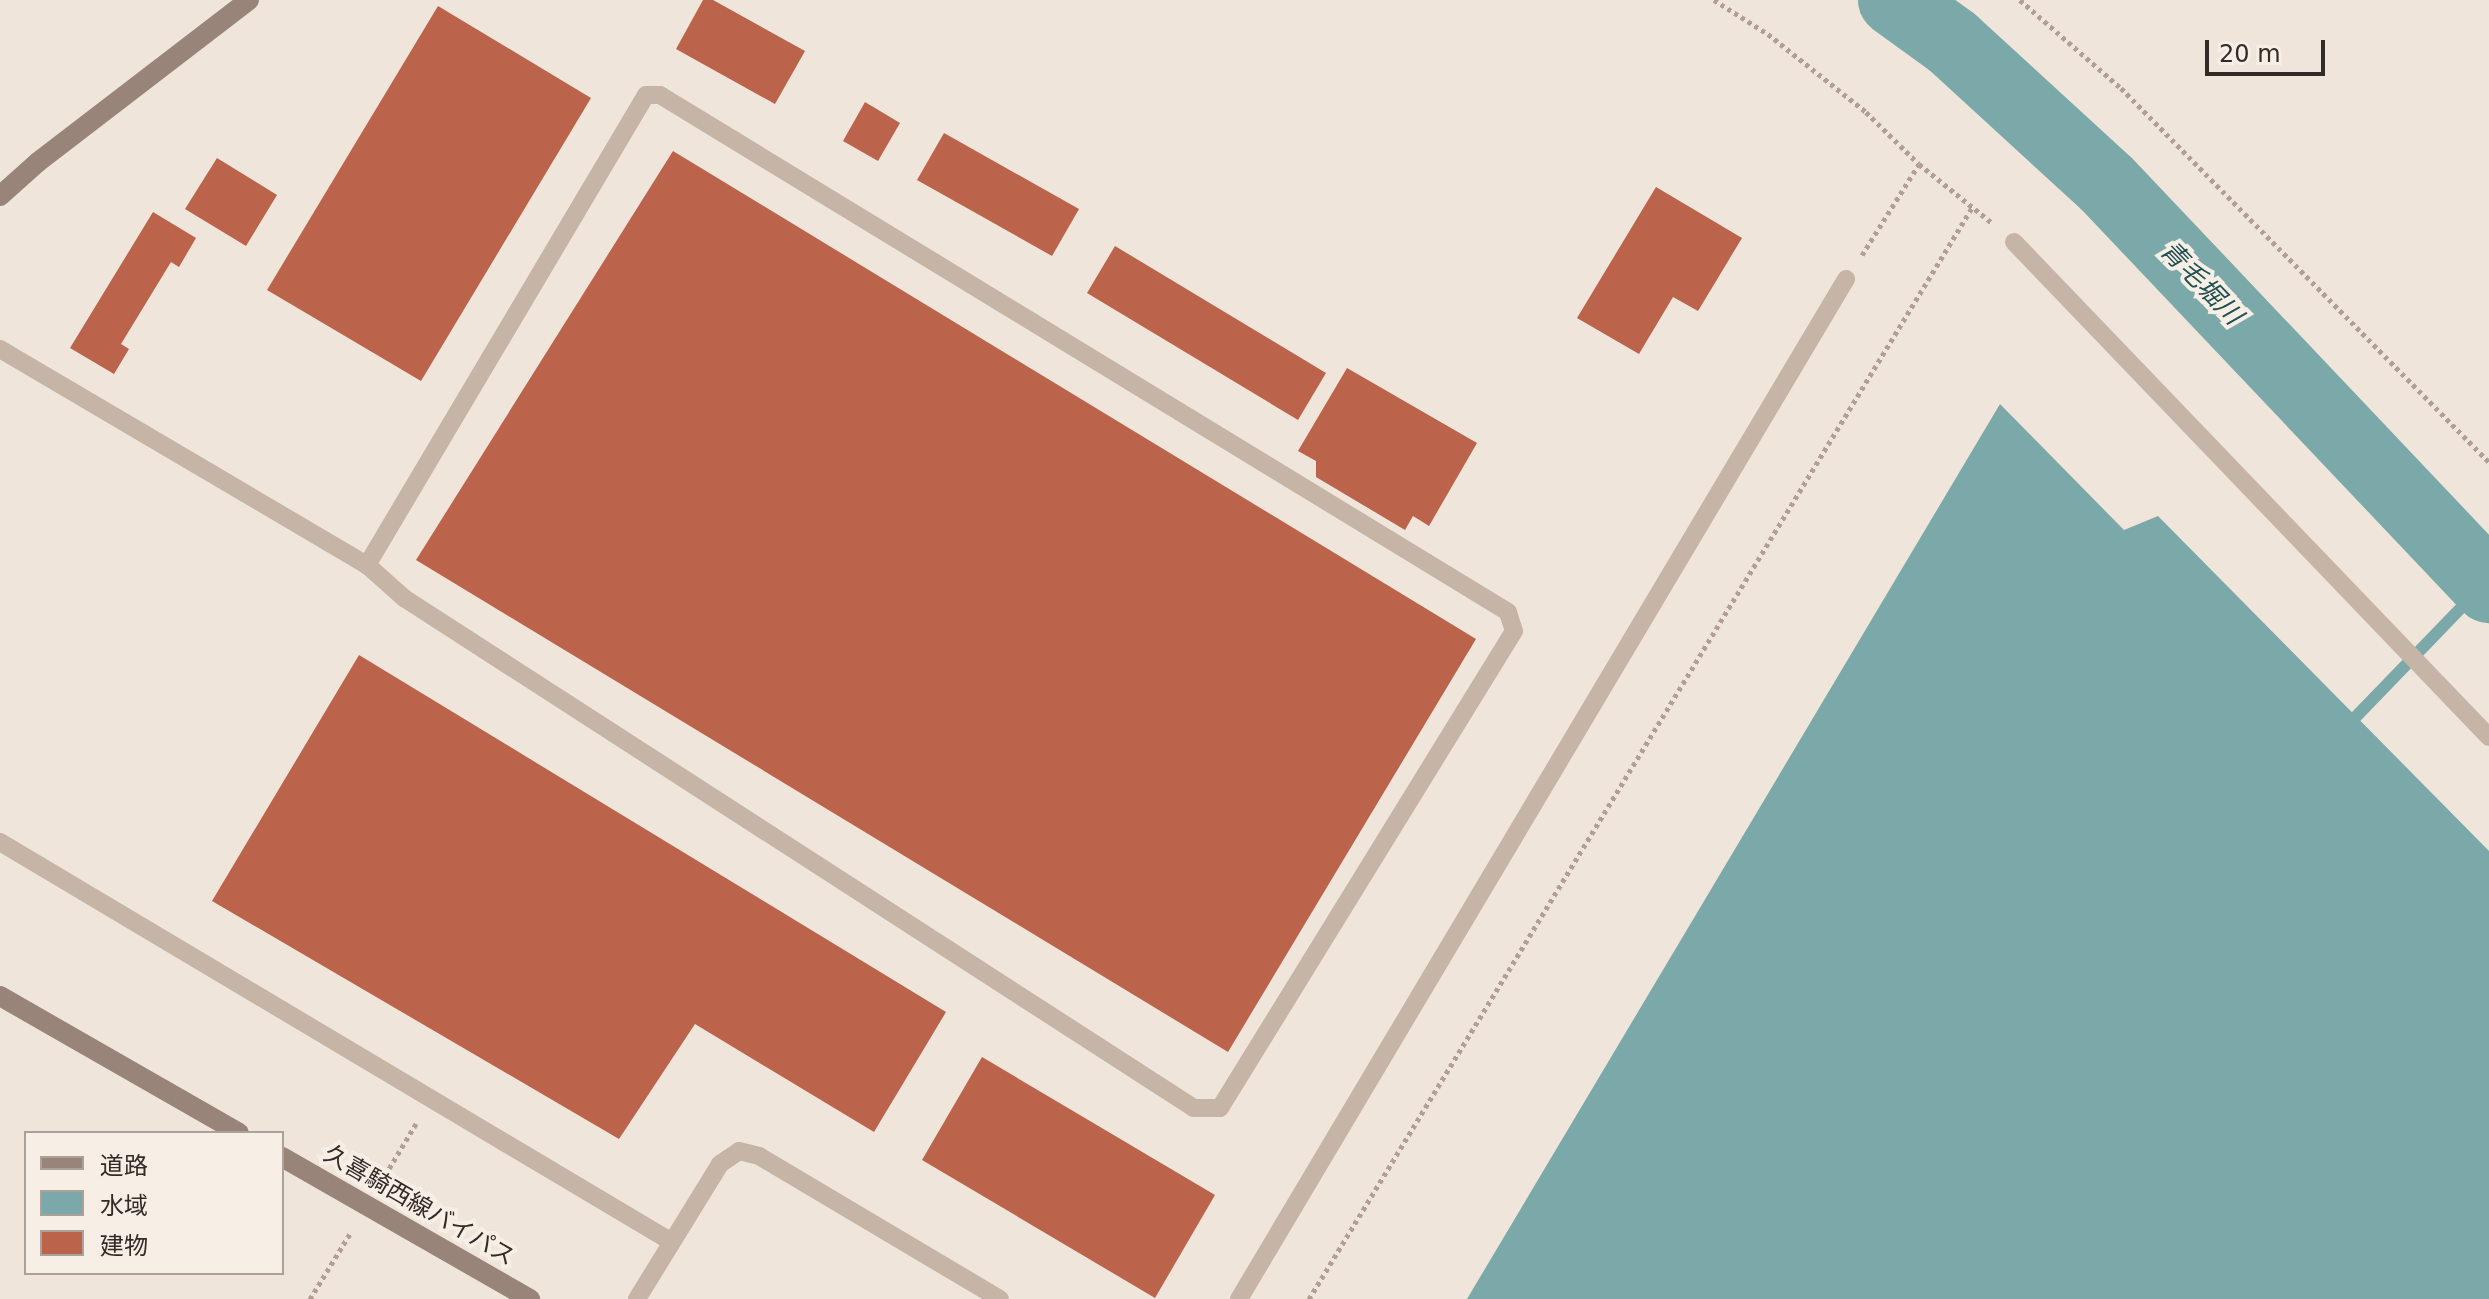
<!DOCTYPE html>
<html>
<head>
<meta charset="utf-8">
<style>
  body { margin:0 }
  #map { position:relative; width:2489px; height:1299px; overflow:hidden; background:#efe5da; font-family:"DejaVu Sans","Noto Sans JP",sans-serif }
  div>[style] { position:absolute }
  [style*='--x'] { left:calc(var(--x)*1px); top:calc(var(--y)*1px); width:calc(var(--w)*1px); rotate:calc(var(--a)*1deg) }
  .water>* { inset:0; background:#7ba9aa }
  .stream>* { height:12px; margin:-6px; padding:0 6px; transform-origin:6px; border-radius:6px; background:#7ba9aa }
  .river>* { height:72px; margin:-36px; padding:0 36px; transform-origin:36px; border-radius:36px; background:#7ba9aa }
  .building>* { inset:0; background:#bc634b }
  .path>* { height:5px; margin-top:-2.5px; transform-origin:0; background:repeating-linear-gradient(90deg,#b29e92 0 4px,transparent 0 8px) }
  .lane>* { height:18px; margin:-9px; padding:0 9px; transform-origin:9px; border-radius:9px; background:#c6b4a7 }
  .secondary>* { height:20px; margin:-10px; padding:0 10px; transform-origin:10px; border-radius:10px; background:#998479 }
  span { translate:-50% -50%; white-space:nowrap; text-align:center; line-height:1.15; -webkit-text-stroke:8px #f7efe6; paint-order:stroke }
  .street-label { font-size:24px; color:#332b27 }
  .water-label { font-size:26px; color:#205051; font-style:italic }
  .legend { position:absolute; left:24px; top:1131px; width:260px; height:144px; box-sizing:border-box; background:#f7efe6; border:2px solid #a9a19a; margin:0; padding:10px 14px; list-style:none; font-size:24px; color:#332b27 }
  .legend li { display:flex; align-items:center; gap:16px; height:40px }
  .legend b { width:40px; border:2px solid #a9a19a }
  .scale { position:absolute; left:2205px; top:40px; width:120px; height:36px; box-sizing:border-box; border:4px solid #332b27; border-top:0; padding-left:10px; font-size:24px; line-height:28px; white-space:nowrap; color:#332b27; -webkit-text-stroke:6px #f7efe6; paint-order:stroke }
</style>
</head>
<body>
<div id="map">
  <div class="water">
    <div style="clip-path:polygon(2000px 404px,2124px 530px,2158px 516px,2489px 851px,2489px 1299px,1467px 1299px)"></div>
  </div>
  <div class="stream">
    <div style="--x:2346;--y:727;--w:200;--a:-46"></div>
  </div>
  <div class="river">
    <div style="--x:1894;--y:0;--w:72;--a:35.9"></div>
    <div style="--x:1952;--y:42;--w:209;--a:42.5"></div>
    <div style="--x:2106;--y:183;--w:557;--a:46.53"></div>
  </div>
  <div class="building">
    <div style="clip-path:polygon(703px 0,713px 0,805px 51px,775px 104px,676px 49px)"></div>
    <div style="clip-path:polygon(438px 6px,591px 98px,421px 381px,267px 290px)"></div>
    <div style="clip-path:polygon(865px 102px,900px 123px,878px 161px,843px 141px)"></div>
    <div style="clip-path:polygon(944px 133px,1079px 209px,1052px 256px,917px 180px)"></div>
    <div style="clip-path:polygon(673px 151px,1476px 639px,1228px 1052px,416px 560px)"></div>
    <div style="clip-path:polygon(217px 158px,277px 195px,246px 246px,185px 209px)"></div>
    <div style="clip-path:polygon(1656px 187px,1742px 238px,1698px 311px,1673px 297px,1639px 354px,1577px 318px)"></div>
    <div style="clip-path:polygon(153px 212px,196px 238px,179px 267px,171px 262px,121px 344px,129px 349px,114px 374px,70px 348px)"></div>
    <div style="clip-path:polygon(1115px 246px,1326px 373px,1298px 420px,1087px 293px)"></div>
    <div style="clip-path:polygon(1347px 368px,1477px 443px,1429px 526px,1413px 516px,1405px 530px,1316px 477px,1316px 461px,1298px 451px)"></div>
    <div style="clip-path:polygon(359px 655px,946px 1012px,874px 1132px,695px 1024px,619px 1139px,212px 901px)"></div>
    <div style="clip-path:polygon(982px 1057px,1215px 1195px,1155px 1298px,922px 1160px)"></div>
  </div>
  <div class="path">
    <div style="--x:1714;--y:0;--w:64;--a:32.2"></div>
    <div style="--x:1768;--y:34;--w:125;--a:38.5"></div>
    <div style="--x:1866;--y:112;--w:74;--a:44.5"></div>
    <div style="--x:1919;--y:164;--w:94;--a:38.9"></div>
    <div style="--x:2020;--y:0;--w:134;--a:41.1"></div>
    <div style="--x:2121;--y:88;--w:525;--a:45.46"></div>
    <div style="--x:1862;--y:255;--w:107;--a:-57.9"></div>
    <div style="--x:381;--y:1182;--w:70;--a:-59"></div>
    <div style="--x:310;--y:1299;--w:79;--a:-58.5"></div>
    <div style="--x:1309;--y:1299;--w:1279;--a:-58.72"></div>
  </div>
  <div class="lane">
    <div style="--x:2014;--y:242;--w:686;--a:46.18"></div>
    <div style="--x:0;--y:349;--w:426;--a:30.5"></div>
    <div style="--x:367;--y:565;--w:50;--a:41.7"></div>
    <div style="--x:404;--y:598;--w:940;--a:32.85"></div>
    <div style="--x:1194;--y:1108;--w:26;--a:0"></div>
    <div style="--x:1220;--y:1108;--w:560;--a:-58.35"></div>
    <div style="--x:1514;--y:631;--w:20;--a:-108"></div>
    <div style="--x:1508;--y:612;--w:993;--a:-148.63"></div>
    <div style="--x:660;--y:95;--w:14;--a:180"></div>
    <div style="--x:646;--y:95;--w:547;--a:120.69"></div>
    <div style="--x:0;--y:842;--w:780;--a:30.77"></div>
    <div style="--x:637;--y:1299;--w:158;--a:-58.4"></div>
    <div style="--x:720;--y:1164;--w:23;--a:-34"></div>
    <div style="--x:739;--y:1151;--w:21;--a:14"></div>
    <div style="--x:759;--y:1156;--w:280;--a:30.7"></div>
    <div style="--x:1239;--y:1299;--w:1187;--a:-59.24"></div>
  </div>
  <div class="secondary">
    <div style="--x:0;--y:196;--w:51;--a:-41.8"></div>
    <div style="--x:38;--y:162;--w:266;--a:-37.5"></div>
    <div style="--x:0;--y:996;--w:275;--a:29.8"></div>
    <div style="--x:282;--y:1157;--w:286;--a:29.8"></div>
  </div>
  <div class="street-label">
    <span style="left:419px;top:1206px;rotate:30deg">久喜騎西線バイパス</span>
  </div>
  <div class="water-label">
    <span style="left:2201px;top:283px;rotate:46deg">青毛堀川</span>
  </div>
  <ul class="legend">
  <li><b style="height:10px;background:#998479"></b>道路</li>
  <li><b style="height:22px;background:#7ba9aa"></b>水域</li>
  <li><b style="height:22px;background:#bc634b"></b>建物</li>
  </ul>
  <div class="scale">20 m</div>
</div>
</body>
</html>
